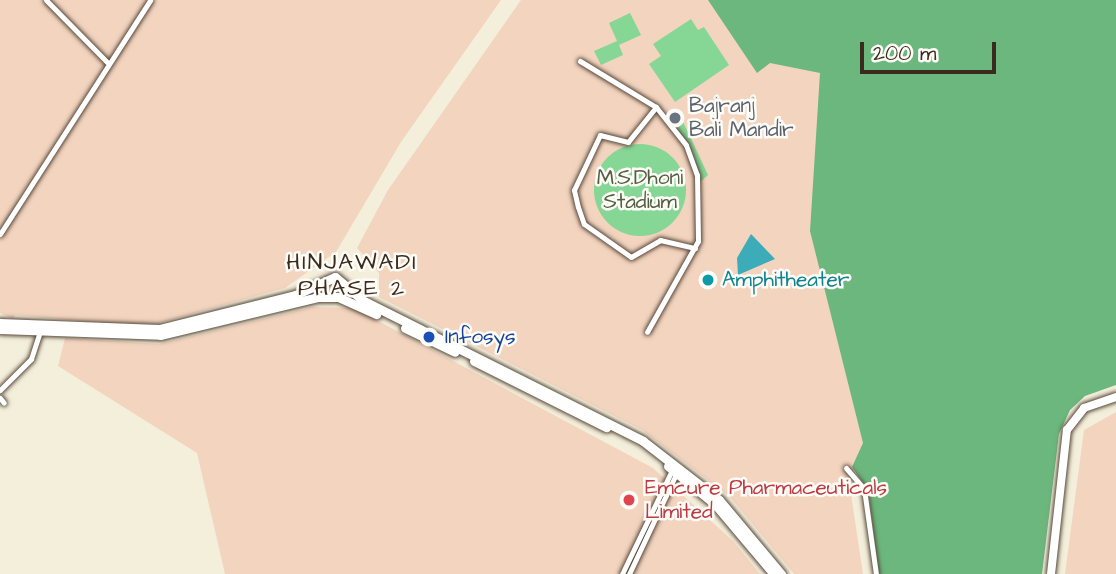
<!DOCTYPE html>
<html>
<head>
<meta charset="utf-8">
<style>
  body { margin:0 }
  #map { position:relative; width:1116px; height:574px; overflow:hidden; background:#f4efdb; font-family:"Architects Daughter",sans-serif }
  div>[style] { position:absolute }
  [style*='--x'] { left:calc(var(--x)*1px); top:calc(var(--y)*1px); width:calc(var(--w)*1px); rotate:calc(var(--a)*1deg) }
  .built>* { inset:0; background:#f3d4bf }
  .green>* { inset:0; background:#86d695 }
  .round { border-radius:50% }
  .forest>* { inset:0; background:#6cb77e }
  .water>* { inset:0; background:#3cacb9 }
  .roads { filter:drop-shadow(0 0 2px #57483a) drop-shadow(0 0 2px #57483a) }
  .street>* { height:5px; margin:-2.5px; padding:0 2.5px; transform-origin:2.5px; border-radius:2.5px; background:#fff }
  .secondary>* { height:8px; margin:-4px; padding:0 4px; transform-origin:4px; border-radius:4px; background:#fff }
  .primary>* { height:9px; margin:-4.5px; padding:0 4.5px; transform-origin:4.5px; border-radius:4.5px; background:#fff }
  .dots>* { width:19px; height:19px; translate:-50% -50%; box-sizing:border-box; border:4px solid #fdfcf7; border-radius:50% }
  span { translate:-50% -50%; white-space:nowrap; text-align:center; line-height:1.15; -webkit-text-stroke:5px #fdfcf7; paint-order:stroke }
  .worship-label { font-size:21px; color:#5b616d }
  .left { translate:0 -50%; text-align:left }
  .park-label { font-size:21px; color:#525e42 }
  .culture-label { font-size:21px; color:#0d838f }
  .transit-label { font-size:21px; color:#164399 }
  .health-label { font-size:21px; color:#be3a42 }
  .neighbourhood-label { font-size:23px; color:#3b2a1e; letter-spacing:2px }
  .scale { position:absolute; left:860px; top:42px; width:136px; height:32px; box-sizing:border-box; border:4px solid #3b2a1e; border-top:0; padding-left:9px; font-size:21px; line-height:24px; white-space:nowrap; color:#3b2a1e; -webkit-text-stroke:5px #fdfcf7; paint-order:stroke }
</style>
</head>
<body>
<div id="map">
  <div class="built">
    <div style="clip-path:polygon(0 0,501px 0,401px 142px,336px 252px,285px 288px,144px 327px,15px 315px,13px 319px,0 313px)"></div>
    <div style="clip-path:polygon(521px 0,812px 0,866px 443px,849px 481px,863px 574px,794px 574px,729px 496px,642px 430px,379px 297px,379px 273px,357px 248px,388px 190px)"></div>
    <div style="clip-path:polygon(313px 307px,354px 308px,653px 468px,733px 541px,760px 574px,225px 574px,197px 453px,58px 366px,65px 338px,159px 344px)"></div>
    <div style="clip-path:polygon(1116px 412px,1116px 574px,1065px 574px,1084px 430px)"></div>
  </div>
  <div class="green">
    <div style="clip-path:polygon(630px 13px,641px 35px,619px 45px,623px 55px,601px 65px,594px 51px,617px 41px,609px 23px)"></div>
    <div style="clip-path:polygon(691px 19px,698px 30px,704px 27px,729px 65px,675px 102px,649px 64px,661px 56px,653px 44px)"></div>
    <div style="clip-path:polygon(678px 111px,708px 175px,698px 184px,686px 147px,667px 118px)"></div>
    <div class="round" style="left:594px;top:144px;width:92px;height:92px"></div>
  </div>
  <div class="forest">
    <div style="clip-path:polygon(708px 0,1116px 0,1116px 385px,1085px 396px,1070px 410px,1059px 434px,1042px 574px,879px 574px,868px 490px,852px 467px,863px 443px,810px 231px,820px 73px,770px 63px,757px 73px)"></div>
  </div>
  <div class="water">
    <div style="clip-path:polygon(751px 234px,775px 259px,738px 275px,737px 258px)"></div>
  </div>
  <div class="roads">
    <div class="street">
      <div style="--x:46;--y:0;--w:87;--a:45.5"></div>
      <div style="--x:580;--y:61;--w:89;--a:31.2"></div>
      <div style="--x:656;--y:107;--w:48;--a:51.7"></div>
      <div style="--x:686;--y:145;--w:32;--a:70"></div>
      <div style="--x:697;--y:175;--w:66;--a:89.1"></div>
      <div style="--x:698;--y:241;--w:104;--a:119.3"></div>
      <div style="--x:656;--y:107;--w:45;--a:128.7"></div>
      <div style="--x:628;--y:142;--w:29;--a:-166"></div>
      <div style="--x:600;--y:135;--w:61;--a:115.3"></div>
      <div style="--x:574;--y:190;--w:17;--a:77"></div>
      <div style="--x:578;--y:207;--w:18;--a:71"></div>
      <div style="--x:584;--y:224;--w:57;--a:35.1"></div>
      <div style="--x:631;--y:257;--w:34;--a:-30"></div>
      <div style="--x:660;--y:240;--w:36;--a:13"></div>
      <div style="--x:0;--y:234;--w:278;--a:-57.3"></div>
      <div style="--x:0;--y:390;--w:44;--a:-45"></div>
      <div style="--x:31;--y:359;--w:28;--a:-72"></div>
      <div style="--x:0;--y:398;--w:6;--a:51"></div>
      <div style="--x:846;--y:468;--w:28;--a:49"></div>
      <div style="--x:864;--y:489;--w:86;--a:82"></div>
      <div style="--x:622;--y:574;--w:115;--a:-64.3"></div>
      <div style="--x:629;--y:574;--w:113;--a:-64.8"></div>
    </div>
    <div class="secondary">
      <div style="--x:1051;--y:574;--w:145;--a:-83.7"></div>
      <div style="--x:1067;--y:430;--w:28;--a:-52"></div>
      <div style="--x:1084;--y:408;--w:34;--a:-19"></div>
    </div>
    <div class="primary">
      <div style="--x:0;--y:323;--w:159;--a:2.2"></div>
      <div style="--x:159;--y:329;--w:140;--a:-14"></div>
      <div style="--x:295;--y:295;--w:44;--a:-24.2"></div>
      <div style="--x:335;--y:277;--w:38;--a:40"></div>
      <div style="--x:364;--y:301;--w:312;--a:26.6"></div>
      <div style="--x:643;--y:441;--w:96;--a:37.8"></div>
      <div style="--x:719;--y:500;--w:97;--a:50"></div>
      <div style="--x:405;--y:328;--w:55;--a:25.6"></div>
      <div style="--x:0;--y:329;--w:160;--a:2.1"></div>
      <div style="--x:160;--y:335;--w:163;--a:-13.5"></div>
      <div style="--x:318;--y:297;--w:20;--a:0"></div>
      <div style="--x:338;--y:297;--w:42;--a:24.1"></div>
      <div style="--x:474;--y:361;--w:148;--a:26.6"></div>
      <div style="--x:668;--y:466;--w:60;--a:39"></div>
      <div style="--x:715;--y:504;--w:92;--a:49.9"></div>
    </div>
  </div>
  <div class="dots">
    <div style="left:675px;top:118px;background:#6b7280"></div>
    <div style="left:708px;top:280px;background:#0f9aa8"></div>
    <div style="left:429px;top:337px;background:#1a4fb4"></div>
    <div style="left:629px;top:500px;background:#e0444e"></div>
  </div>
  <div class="worship-label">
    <span class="left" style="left:689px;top:118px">Bajranj<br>Bali Mandir</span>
  </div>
  <div class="park-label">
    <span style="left:640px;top:190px">M.S.Dhoni<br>Stadium</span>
  </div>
  <div class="culture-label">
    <span class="left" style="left:722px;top:280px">Amphitheater</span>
  </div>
  <div class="transit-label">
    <span class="left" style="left:445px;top:337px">Infosys</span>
  </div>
  <div class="health-label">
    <span class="left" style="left:645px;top:500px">Emcure Pharmaceuticals<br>Limited</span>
  </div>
  <div class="neighbourhood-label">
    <span style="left:352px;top:275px">HINJAWADI<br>PHASE 2</span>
  </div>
  <div class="scale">200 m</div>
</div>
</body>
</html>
